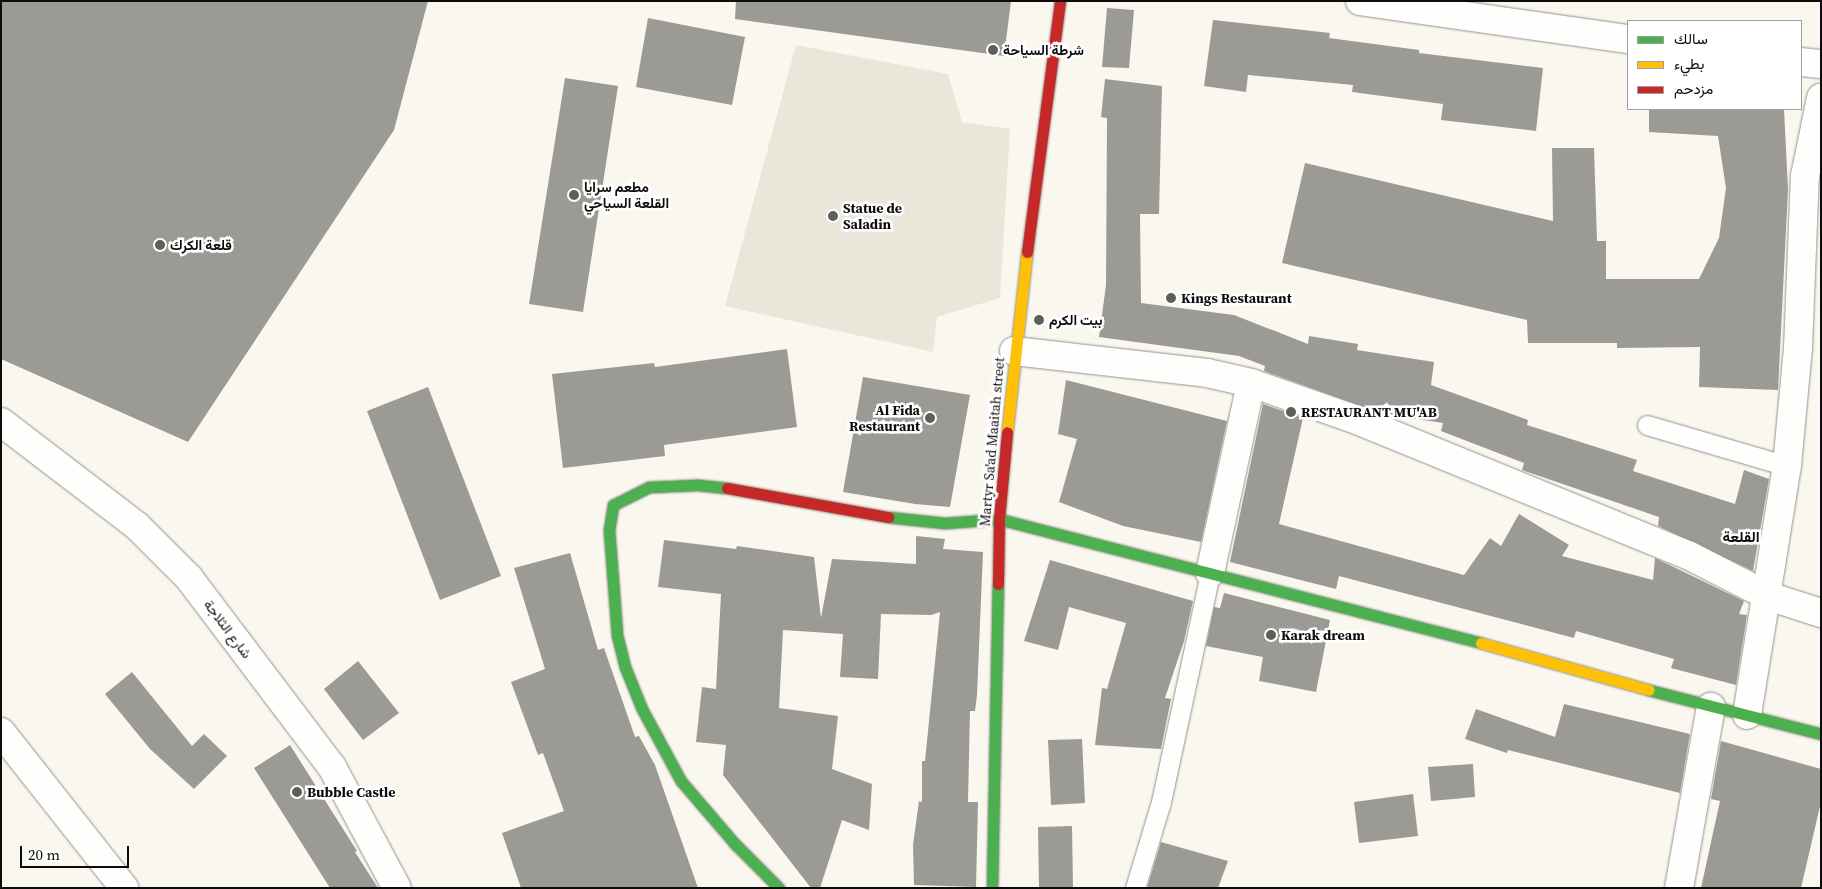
<!DOCTYPE html>
<html>
<head>
<meta charset="utf-8">
<style>
  body { margin:0 }
  #map { position:relative; width:1822px; height:889px; overflow:hidden; background:#faf7ef; font-family:"Source Serif 4",Vazirmatn,serif }
  div>[style] { position:absolute }
  [style*='--x'] { left:calc(var(--x)*1px); top:calc(var(--y)*1px); width:calc(var(--w)*1px); rotate:calc(var(--a)*1deg) }
  .plaza>* { inset:0; background:#eae6da }
  .building>* { inset:0; background:#9c9a95 }
  .roads { filter:drop-shadow(0 0 1px #93928e) drop-shadow(0 0 1px #93928e) }
  .lane>* { height:19px; margin:-9.5px; padding:0 9.5px; transform-origin:9.5px; border-radius:9.5px; background:#fefefd }
  .street>* { height:28px; margin:-14px; padding:0 14px; transform-origin:14px; border-radius:14px; background:#fefefd }
  .fast>* { height:11px; margin:-5.5px; padding:0 5.5px; transform-origin:5.5px; border-radius:5.5px; background:#4caf50 }
  .slow>* { height:11px; margin:-5.5px; padding:0 5.5px; transform-origin:5.5px; border-radius:5.5px; background:#ffc107 }
  .jam>* { height:11px; margin:-5.5px; padding:0 5.5px; transform-origin:5.5px; border-radius:5.5px; background:#c62828 }
  .dots>* { width:14px; height:14px; translate:-50% -50%; box-sizing:border-box; border:2px solid #fff; border-radius:50% }
  span { translate:-50% -50%; white-space:nowrap; text-align:center; line-height:1.15; -webkit-text-stroke:5px #fff; paint-order:stroke }
  .poi-label { font-size:14px; color:#0c0c0c; font-weight:700 }
  .left { translate:0 -50%; text-align:left }
  .right { translate:-100% -50%; text-align:right }
  .street-label { font-size:14px; color:#0c0c0c }
  .neighbourhood-label { font-size:15px; color:#0c0c0c; font-weight:700 }
  .frame { position:absolute; inset:0; border:2px solid #0c0c0c; pointer-events:none }
  .legend { position:absolute; left:1627px; top:20px; width:175px; height:90px; box-sizing:border-box; background:#fff; border:1px solid #9e9e9e; margin:0; padding:6px 9px; list-style:none; font-size:15px; color:#0c0c0c }
  .legend li { display:flex; align-items:center; gap:10px; height:25px }
  .legend b { width:25px; border:1px solid #9e9e9e }
  .scale { position:absolute; left:20px; top:846px; width:109px; height:22px; box-sizing:border-box; border:2px solid #0c0c0c; border-top:0; padding-left:6px; font-size:15px; line-height:18px; white-space:nowrap; color:#0c0c0c; -webkit-text-stroke:4px #fff; paint-order:stroke }
</style>
</head>
<body>
<div id="map">
  <div class="plaza">
    <div style="clip-path:polygon(796px 45px,948px 74px,962px 122px,1010px 129px,1000px 298px,937px 317px,933px 352px,725px 306px)"></div>
  </div>
  <div class="building">
    <div style="clip-path:polygon(1px 1px,428px 1px,394px 130px,188px 442px,1px 359px)"></div>
    <div style="clip-path:polygon(736px 1px,1011px 1px,1004px 56px,735px 19px)"></div>
    <div style="clip-path:polygon(1107px 8px,1134px 10px,1129px 68px,1102px 67px)"></div>
    <div style="clip-path:polygon(648px 18px,745px 37px,732px 105px,636px 87px)"></div>
    <div style="clip-path:polygon(1213px 20px,1330px 33px,1329px 38px,1419px 50px,1419px 53px,1543px 68px,1536px 131px,1441px 120px,1443px 104px,1352px 92px,1353px 85px,1248px 75px,1246px 92px,1204px 86px)"></div>
    <div style="clip-path:polygon(565px 78px,618px 86px,583px 312px,529px 304px)"></div>
    <div style="clip-path:polygon(1105px 79px,1162px 86px,1159px 214px,1140px 214px,1141px 303px,1234px 315px,1308px 344px,1309px 336px,1358px 344px,1357px 350px,1434px 362px,1431px 385px,1528px 420px,1527px 425px,1637px 460px,1633px 471px,1735px 504px,1744px 470px,1769px 479px,1753px 571px,1658px 526px,1659px 517px,1522px 470px,1524px 463px,1441px 431px,1443px 423px,1383px 414px,1264px 371px,1265px 366px,1239px 356px,1099px 337px,1106px 285px,1107px 118px,1101px 117px)"></div>
    <div style="clip-path:polygon(1649px 109px,1784px 109px,1788px 189px,1778px 390px,1699px 387px,1700px 347px,1617px 348px,1617px 343px,1528px 343px,1527px 320px,1282px 263px,1305px 163px,1553px 221px,1552px 148px,1594px 148px,1597px 241px,1606px 241px,1606px 279px,1699px 279px,1719px 238px,1726px 188px,1718px 136px,1649px 132px)"></div>
    <div style="clip-path:polygon(787px 349px,797px 427px,664px 445px,665px 456px,563px 468px,552px 374px,654px 363px,655px 367px)"></div>
    <div style="clip-path:polygon(863px 377px,970px 395px,950px 507px,915px 504px,843px 492px)"></div>
    <div style="clip-path:polygon(1066px 380px,1227px 421px,1201px 542px,1123px 526px,1059px 502px,1077px 439px,1058px 434px)"></div>
    <div style="clip-path:polygon(428px 387px,501px 576px,440px 600px,367px 411px)"></div>
    <div style="clip-path:polygon(1263px 404px,1303px 418px,1279px 524px,1464px 575px,1490px 538px,1501px 546px,1519px 514px,1569px 545px,1562px 556px,1653px 580px,1655px 558px,1744px 601px,1739px 614px,1747px 615px,1736px 685px,1671px 668px,1674px 659px,1576px 631px,1574px 638px,1339px 576px,1336px 589px,1230px 562px)"></div>
    <div style="clip-path:polygon(916px 536px,945px 539px,943px 549px,983px 552px,977px 695px,975px 711px,970px 711px,968px 802px,978px 802px,976px 887px,914px 885px,913px 845px,919px 801px,922px 802px,922px 761px,925px 761px,940px 612px,931px 615px,881px 614px,878px 679px,840px 677px,843px 634px,783px 630px,779px 708px,838px 716px,832px 769px,872px 784px,869px 830px,842px 820px,820px 888px,811px 888px,723px 775px,726px 745px,696px 742px,702px 687px,716px 689px,721px 594px,658px 587px,664px 540px,736px 549px,737px 546px,814px 557px,821px 618px,832px 559px,916px 564px)"></div>
    <div style="clip-path:polygon(570px 553px,598px 650px,604px 648px,635px 737px,639px 736px,655px 765px,698px 888px,521px 888px,502px 833px,564px 811px,543px 753px,538px 755px,511px 682px,545px 669px,514px 568px)"></div>
    <div style="clip-path:polygon(1050px 560px,1193px 601px,1184px 641px,1165px 698px,1171px 699px,1161px 749px,1095px 745px,1102px 688px,1107px 689px,1126px 623px,1069px 607px,1058px 650px,1024px 641px)"></div>
    <div style="clip-path:polygon(1224px 593px,1330px 620px,1316px 692px,1259px 681px,1263px 657px,1206px 646px,1214px 607px,1220px 608px)"></div>
    <div style="clip-path:polygon(358px 661px,399px 713px,363px 740px,324px 689px)"></div>
    <div style="clip-path:polygon(132px 672px,192px 746px,204px 734px,227px 756px,194px 789px,150px 749px,105px 694px)"></div>
    <div style="clip-path:polygon(1564px 704px,1690px 734px,1680px 793px,1508px 750px,1507px 753px,1465px 739px,1476px 709px,1555px 737px)"></div>
    <div style="clip-path:polygon(1082px 739px,1085px 803px,1051px 805px,1048px 740px)"></div>
    <div style="clip-path:polygon(1721px 741px,1821px 769px,1821px 802px,1801px 888px,1701px 888px,1720px 801px,1711px 799px)"></div>
    <div style="clip-path:polygon(290px 745px,357px 851px,355px 852px,378px 888px,330px 888px,254px 768px)"></div>
    <div style="clip-path:polygon(1473px 764px,1475px 797px,1431px 801px,1428px 767px)"></div>
    <div style="clip-path:polygon(1413px 794px,1418px 836px,1359px 843px,1354px 802px)"></div>
    <div style="clip-path:polygon(1072px 826px,1073px 888px,1039px 888px,1038px 827px)"></div>
    <div style="clip-path:polygon(1161px 842px,1228px 861px,1218px 888px,1147px 888px)"></div>
  </div>
  <div class="roads">
    <div class="lane">
      <div style="--x:1647;--y:425;--w:146;--a:16.3"></div>
      <div style="--x:1135;--y:888;--w:90;--a:-73.2"></div>
      <div style="--x:1161;--y:802;--w:234;--a:-77.9"></div>
    </div>
    <div class="street">
      <div style="--x:1360;--y:1;--w:271;--a:8.1"></div>
      <div style="--x:1801;--y:62;--w:20;--a:6"></div>
      <div style="--x:1014;--y:351;--w:194;--a:6.5"></div>
      <div style="--x:1207;--y:373;--w:45;--a:12.8"></div>
      <div style="--x:1251;--y:383;--w:112;--a:19.2"></div>
      <div style="--x:1357;--y:420;--w:357;--a:22.2"></div>
      <div style="--x:1688;--y:555;--w:90;--a:27.1"></div>
      <div style="--x:1768;--y:596;--w:56;--a:17.8"></div>
      <div style="--x:1;--y:422;--w:171;--a:37.4"></div>
      <div style="--x:137;--y:526;--w:74;--a:45"></div>
      <div style="--x:189;--y:578;--w:237;--a:52.9"></div>
      <div style="--x:332;--y:767;--w:137;--a:61.8"></div>
      <div style="--x:1210;--y:573;--w:194;--a:-77.8"></div>
      <div style="--x:1747;--y:715;--w:252;--a:-80.9"></div>
      <div style="--x:1787;--y:466;--w:119;--a:-84.7"></div>
      <div style="--x:1798;--y:348;--w:172;--a:-87.7"></div>
      <div style="--x:1805;--y:176;--w:80;--a:-78.4"></div>
      <div style="--x:1;--y:732;--w:199;--a:51.7"></div>
      <div style="--x:1679;--y:888;--w:184;--a:-80"></div>
    </div>
    <div class="fast">
      <div style="--x:727;--y:488;--w:31;--a:-174"></div>
      <div style="--x:696;--y:485;--w:47;--a:177.6"></div>
      <div style="--x:649;--y:487;--w:40;--a:153.4"></div>
      <div style="--x:613;--y:505;--w:25;--a:99"></div>
      <div style="--x:609;--y:530;--w:105;--a:85.6"></div>
      <div style="--x:617;--y:635;--w:33;--a:76"></div>
      <div style="--x:625;--y:667;--w:45;--a:68"></div>
      <div style="--x:642;--y:709;--w:82;--a:61.6"></div>
      <div style="--x:681;--y:781;--w:83;--a:49.4"></div>
      <div style="--x:735;--y:844;--w:62;--a:45"></div>
      <div style="--x:888;--y:517;--w:57;--a:6"></div>
      <div style="--x:945;--y:523;--w:54;--a:-4.2"></div>
      <div style="--x:999;--y:519;--w:498;--a:14.4"></div>
      <div style="--x:1649;--y:690;--w:178;--a:14.3"></div>
      <div style="--x:992;--y:888;--w:304;--a:-88.9"></div>
    </div>
    <div class="slow">
      <div style="--x:1007;--y:432;--w:181;--a:-83.7"></div>
      <div style="--x:1481;--y:643;--w:174;--a:15.6"></div>
    </div>
    <div class="jam">
      <div style="--x:1027;--y:252;--w:253;--a:-82.5"></div>
      <div style="--x:727;--y:488;--w:164;--a:10.2"></div>
      <div style="--x:998;--y:584;--w:65;--a:-89.1"></div>
      <div style="--x:999;--y:519;--w:87;--a:-84.7"></div>
    </div>
  </div>
  <div class="dots">
    <div style="left:993px;top:50px;background:#5f5e5b"></div>
    <div style="left:574px;top:195px;background:#5f5e5b"></div>
    <div style="left:833px;top:216px;background:#5f5e5b"></div>
    <div style="left:160px;top:245px;background:#5f5e5b"></div>
    <div style="left:1171px;top:298px;background:#5f5e5b"></div>
    <div style="left:1039px;top:320px;background:#5f5e5b"></div>
    <div style="left:1291px;top:412px;background:#5f5e5b"></div>
    <div style="left:930px;top:418px;background:#5f5e5b"></div>
    <div style="left:1271px;top:635px;background:#5f5e5b"></div>
    <div style="left:297px;top:792px;background:#5f5e5b"></div>
  </div>
  <div class="poi-label">
    <span class="left" style="left:1003px;top:50px">شرطة السياحة</span>
    <span class="left" style="left:584px;top:195px">مطعم سرايا<br>القلعة السياحي</span>
    <span class="left" style="left:843px;top:216px">Statue de<br>Saladin</span>
    <span class="left" style="left:170px;top:245px">قلعة الكرك</span>
    <span class="left" style="left:1181px;top:298px">Kings Restaurant</span>
    <span class="left" style="left:1049px;top:320px">بيت الكرم</span>
    <span class="right" style="left:920px;top:418px">Al Fida<br>Restaurant</span>
    <span class="left" style="left:1301px;top:412px">RESTAURANT MU'AB</span>
    <span class="left" style="left:1281px;top:635px">Karak dream</span>
    <span class="left" style="left:307px;top:792px">Bubble Castle</span>
  </div>
  <div class="street-label">
    <span style="left:992px;top:442px;rotate:-85deg">Martyr Sa'ad Maaitah street</span>
    <span style="left:228px;top:629px;rotate:53deg">شارع الثلاجة</span>
  </div>
  <div class="neighbourhood-label">
    <span style="left:1741px;top:537px">القلعة</span>
  </div>
  <div class="frame"></div>
  <ul class="legend">
  <li><b style="height:6px;background:#4caf50"></b>سالك</li>
  <li><b style="height:6px;background:#ffc107"></b>بطيء</li>
  <li><b style="height:6px;background:#c62828"></b>مزدحم</li>
  </ul>
  <div class="scale">20 m</div>
</div>
</body>
</html>
